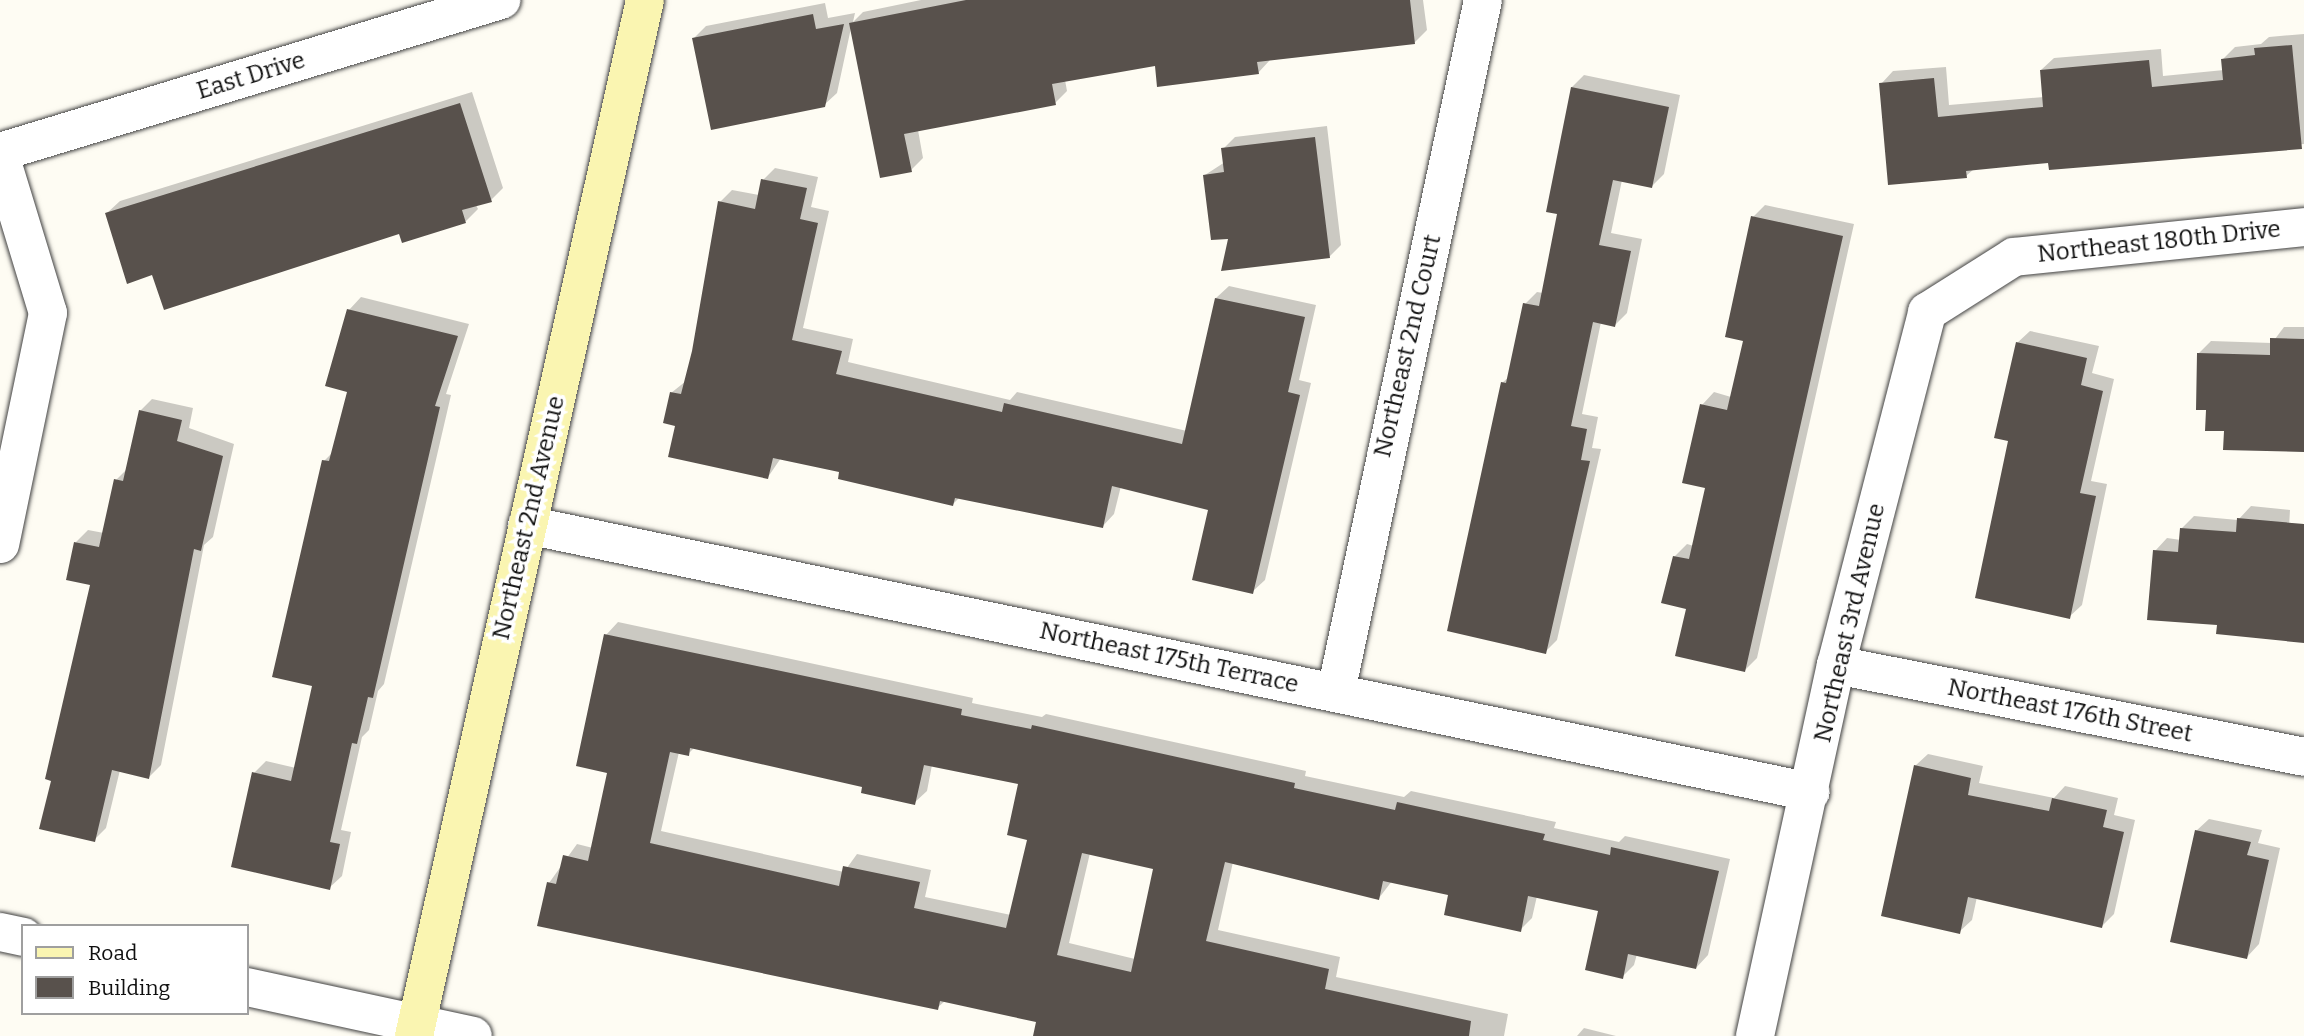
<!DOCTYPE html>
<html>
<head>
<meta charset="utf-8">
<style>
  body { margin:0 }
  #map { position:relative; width:2304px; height:1036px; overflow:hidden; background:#fefcf3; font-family:Bitter,serif }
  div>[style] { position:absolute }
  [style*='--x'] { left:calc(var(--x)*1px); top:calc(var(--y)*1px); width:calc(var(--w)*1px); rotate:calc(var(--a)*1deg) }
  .shadow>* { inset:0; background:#0003 }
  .building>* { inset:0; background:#58514c }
  .roads { filter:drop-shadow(0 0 2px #424242) drop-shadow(0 0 2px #424242) }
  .street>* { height:38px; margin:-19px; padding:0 19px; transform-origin:19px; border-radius:19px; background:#fff }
  .secondary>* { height:38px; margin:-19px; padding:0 19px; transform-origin:19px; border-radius:19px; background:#faf5b1 }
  span { translate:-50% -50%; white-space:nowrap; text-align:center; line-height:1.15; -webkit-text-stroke:7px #fff; paint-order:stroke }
  .street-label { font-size:24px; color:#0f0f0f }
  .legend { position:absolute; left:21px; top:924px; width:228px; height:91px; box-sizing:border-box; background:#fff; border:2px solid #9f9f9f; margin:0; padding:9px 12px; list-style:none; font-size:21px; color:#0f0f0f }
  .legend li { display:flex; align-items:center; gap:14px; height:35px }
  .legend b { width:35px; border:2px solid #9f9f9f }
</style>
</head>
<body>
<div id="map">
  <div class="shadow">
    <div style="clip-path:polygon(921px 0,1423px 0,1427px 30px,1415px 42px,1270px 60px,1258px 73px,1156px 64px,1065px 80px,1067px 91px,1055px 103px,918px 130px,923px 158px,911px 170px,851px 28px,837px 93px,824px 105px,693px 39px,706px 26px,825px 3px,828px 18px,855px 13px,853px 22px,863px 12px)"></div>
    <div style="clip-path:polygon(2304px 34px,2304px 144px,2051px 168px,2050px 162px,1974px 169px,1966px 176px,1881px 84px,1893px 71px,1946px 67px,1949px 105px,2044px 97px,2041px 70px,2054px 58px,2161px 49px,2163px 76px,2224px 70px,2223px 59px,2235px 47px,2261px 44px,2269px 37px)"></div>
    <div style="clip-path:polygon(1584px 75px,1680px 95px,1664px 174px,1652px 186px,1622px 180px,1611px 233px,1642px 239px,1627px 313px,1615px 325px,1601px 322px,1582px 414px,1598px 417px,1592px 448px,1601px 449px,1557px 640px,1545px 652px,1502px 383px,1510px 376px,1525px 304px,1537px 292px,1543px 293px,1559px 213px,1572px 87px)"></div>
    <div style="clip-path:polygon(472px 92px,503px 188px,491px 200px,476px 205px,478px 209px,466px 221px,403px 240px,400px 231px,154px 273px,107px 213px,120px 201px)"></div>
    <div style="clip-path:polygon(1327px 126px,1341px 245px,1329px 257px,1230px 237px,1205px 175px,1225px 162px,1223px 149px,1235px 137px)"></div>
    <div style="clip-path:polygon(775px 168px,818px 177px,811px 207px,829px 211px,803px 328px,853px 339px,848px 362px,1010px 400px,1017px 392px,1187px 431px,1216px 298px,1229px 286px,1316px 305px,1299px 380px,1311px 383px,1265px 580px,1252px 592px,1210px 509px,1121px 486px,1114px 514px,1102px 527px,959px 498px,953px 504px,841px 471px,781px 458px,768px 477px,677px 424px,671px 393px,686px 381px,694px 352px,720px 202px,732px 190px,759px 195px,763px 180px)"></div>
    <div style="clip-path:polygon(1765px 205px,1854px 224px,1757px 658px,1745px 670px,1688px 608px,1674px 557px,1687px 544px,1694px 546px,1707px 487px,1702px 405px,1714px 392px,1731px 397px,1745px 339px,1753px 217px)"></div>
    <div style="clip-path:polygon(361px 297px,469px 324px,446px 394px,451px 395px,384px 684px,378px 691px,369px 730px,362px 737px,341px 830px,351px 832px,342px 876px,329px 888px,254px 773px,266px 761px,296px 768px,314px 685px,324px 461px,333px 452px,349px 390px,349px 310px)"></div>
    <div style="clip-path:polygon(2284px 327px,2304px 327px,2304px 431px,2226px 429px,2208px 408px,2199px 353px,2211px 341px,2272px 343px)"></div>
    <div style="clip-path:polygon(2030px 331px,2099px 346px,2092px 373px,2114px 379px,2091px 481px,2107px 484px,2082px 605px,2069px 617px,2017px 343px)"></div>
    <div style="clip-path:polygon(152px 399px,193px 408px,189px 428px,234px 444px,213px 537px,204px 545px,161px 765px,149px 777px,120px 770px,106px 828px,94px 840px,92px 584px,76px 542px,88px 530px,104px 533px,116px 480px,128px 468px,140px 411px)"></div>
    <div style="clip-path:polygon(2251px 506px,2290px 510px,2289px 528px,2304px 531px,2304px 641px,2218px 623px,2155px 551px,2167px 538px,2181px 540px,2181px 529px,2194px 516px,2238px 520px)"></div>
    <div style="clip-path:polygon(evenodd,618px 622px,973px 698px,972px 703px,1042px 717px,1046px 714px,1306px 771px,1305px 776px,1404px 797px,1411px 791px,1556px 822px,1554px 828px,1619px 842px,1625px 836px,1730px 859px,1708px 955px,1696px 968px,1637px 954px,1634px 965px,1622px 977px,1600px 909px,1537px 896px,1532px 918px,1520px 930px,1450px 894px,1392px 881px,1379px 898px,1233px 862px,1218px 930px,1340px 957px,1336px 977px,1508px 1014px,1504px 1036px,1058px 1036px,1038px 1021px,945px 1001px,937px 1008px,549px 883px,577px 844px,593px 848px,609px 771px,606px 635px,618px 622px,695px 747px,864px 785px,914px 803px,927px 791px,932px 765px,1021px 783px,1029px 838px,1011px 915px,925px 897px,931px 870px,857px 854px,844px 872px,661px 831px,679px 752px,688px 754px,695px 747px,618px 622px,1090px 853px,1155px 868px,1135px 959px,1069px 943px,1090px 853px)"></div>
    <div style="clip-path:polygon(1928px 754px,1983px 766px,1979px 783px,2054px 798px,2065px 786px,2118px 798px,2114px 815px,2135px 820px,2114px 914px,2102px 926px,1977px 897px,1972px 920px,1959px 932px,1915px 766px)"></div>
    <div style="clip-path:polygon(2209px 819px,2262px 830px,2258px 843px,2280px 848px,2259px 944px,2247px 957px,2196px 831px)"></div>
    <div style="clip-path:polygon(1584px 1028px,1616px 1036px,1577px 1036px)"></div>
  </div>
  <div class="building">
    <div style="clip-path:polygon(966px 0,1410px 0,1415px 44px,1257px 62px,1259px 74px,1157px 87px,1155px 66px,1052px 84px,1056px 105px,904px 134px,912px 172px,880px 178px,849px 23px)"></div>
    <div style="clip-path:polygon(813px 14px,816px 29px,844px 24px,825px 107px,711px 130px,692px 38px)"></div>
    <div style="clip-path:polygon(2292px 45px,2302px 149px,2049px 170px,2048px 163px,1966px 171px,1967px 178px,1888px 185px,1879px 83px,1934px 78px,1938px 117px,2043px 107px,2040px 70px,2149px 60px,2152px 87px,2223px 80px,2221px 59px,2255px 55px,2254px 48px)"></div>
    <div style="clip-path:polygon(1571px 87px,1669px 107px,1652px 188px,1613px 180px,1599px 245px,1631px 251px,1615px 327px,1593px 322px,1571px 426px,1587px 429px,1581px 460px,1590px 461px,1546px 654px,1447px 631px,1501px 382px,1506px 383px,1523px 303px,1539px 306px,1557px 214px,1546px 212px)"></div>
    <div style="clip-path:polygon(460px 103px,492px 202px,462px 210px,466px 223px,402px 243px,399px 234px,164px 310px,152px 275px,127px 284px,105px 213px)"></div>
    <div style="clip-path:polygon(1315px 137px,1330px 258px,1221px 271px,1228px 239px,1211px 240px,1203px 175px,1224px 172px,1221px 148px)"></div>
    <div style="clip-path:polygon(761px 179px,807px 188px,800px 219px,818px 223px,792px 340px,842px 351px,836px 374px,1002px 412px,1004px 403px,1182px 444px,1215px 298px,1305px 317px,1288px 392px,1300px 395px,1253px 594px,1192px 580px,1208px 510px,1112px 486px,1103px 528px,955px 498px,953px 506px,838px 479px,839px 472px,773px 458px,768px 479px,668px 457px,675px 426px,663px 423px,670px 392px,681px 394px,692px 351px,718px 201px,755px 209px)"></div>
    <div style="clip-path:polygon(1751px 216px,1843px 236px,1745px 672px,1675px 656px,1686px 609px,1661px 603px,1673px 556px,1689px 559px,1705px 488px,1682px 483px,1700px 404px,1727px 410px,1743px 341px,1725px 337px)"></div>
    <div style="clip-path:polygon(347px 309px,458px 336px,435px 406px,440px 407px,373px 698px,368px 697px,357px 744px,352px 743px,330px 842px,340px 844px,330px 890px,231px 867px,252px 772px,291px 781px,312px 686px,272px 677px,322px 460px,329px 461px,347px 392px,325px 386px)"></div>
    <div style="clip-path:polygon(2270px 338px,2304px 339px,2304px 452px,2223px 450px,2224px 431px,2205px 431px,2206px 410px,2196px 410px,2197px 353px,2270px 355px)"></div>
    <div style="clip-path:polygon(2016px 342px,2087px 358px,2081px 385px,2103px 391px,2080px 493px,2096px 496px,2070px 619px,1975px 598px,2008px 441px,1994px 438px)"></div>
    <div style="clip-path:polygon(139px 410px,182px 420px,177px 441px,223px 456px,201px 551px,194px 549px,149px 779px,112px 770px,95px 842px,39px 829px,51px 781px,45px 779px,90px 585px,66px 580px,74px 542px,99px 547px,114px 479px,123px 481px)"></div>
    <div style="clip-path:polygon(2237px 518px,2304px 524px,2304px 643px,2216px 634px,2217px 625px,2147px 620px,2153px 550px,2178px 552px,2180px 528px,2236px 532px)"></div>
    <div style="clip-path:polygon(evenodd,604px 634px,962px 709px,961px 715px,1031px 729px,1032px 725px,1295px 783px,1294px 788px,1395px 810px,1397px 802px,1545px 834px,1543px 840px,1610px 855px,1611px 847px,1719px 871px,1696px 969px,1628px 954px,1623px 979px,1585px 970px,1598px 911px,1528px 896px,1521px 932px,1444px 915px,1448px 895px,1383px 881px,1379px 900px,1225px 862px,1206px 941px,1329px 969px,1325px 989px,1471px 1021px,1469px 1036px,1033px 1036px,1036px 1022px,940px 1001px,938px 1010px,537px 926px,547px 882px,556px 884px,563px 855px,588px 861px,607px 773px,576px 766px,604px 634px,690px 748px,862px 787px,861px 793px,915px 805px,924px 765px,1018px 784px,1007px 835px,1027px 840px,1006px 928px,914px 908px,920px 882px,843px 866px,839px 886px,650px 843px,670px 752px,689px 756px,690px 748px,604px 634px,1082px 853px,1153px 869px,1131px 972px,1057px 955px,1082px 853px)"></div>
    <div style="clip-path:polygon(1914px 765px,1971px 778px,1968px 795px,2049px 811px,2052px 798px,2107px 810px,2103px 827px,2124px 832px,2102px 928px,1968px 897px,1960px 934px,1881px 916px)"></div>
    <div style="clip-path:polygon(2195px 830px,2251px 842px,2247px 855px,2269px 860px,2247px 959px,2170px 942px)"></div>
  </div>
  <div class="roads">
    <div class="street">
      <div style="--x:0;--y:152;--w:524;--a:-16.88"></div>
      <div style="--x:0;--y:155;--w:165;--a:73.1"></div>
      <div style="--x:48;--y:313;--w:236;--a:101.7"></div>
      <div style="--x:527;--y:525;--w:1311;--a:11.75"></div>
      <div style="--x:1836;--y:665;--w:477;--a:11.1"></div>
      <div style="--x:1336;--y:692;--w:707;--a:-78.01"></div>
      <div style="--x:0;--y:932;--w:24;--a:12"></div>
      <div style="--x:247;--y:987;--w:231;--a:12.2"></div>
      <div style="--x:1755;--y:1036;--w:380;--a:-77.7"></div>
      <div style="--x:1836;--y:665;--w:365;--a:-75.5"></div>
      <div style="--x:1927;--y:312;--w:103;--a:-32.3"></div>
      <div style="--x:2014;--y:257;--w:292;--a:-5.9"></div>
    </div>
    <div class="secondary">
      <div style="--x:414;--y:1036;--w:1061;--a:-77.43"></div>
    </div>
  </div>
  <div class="street-label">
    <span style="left:251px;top:76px;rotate:-17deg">East Drive</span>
    <span style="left:2159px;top:242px;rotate:-6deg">Northeast 180th Drive</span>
    <span style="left:1408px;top:346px;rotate:-77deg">Northeast 2nd Court</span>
    <span style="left:529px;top:518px;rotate:-77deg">Northeast 2nd Avenue</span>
    <span style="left:1850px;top:623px;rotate:-77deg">Northeast 3rd Avenue</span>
    <span style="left:1169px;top:658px;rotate:12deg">Northeast 175th Terrace</span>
    <span style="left:2070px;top:711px;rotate:11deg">Northeast 176th Street</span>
  </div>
  <ul class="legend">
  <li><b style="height:9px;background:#faf5b1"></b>Road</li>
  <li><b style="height:19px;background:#58514c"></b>Building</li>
  </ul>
</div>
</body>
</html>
